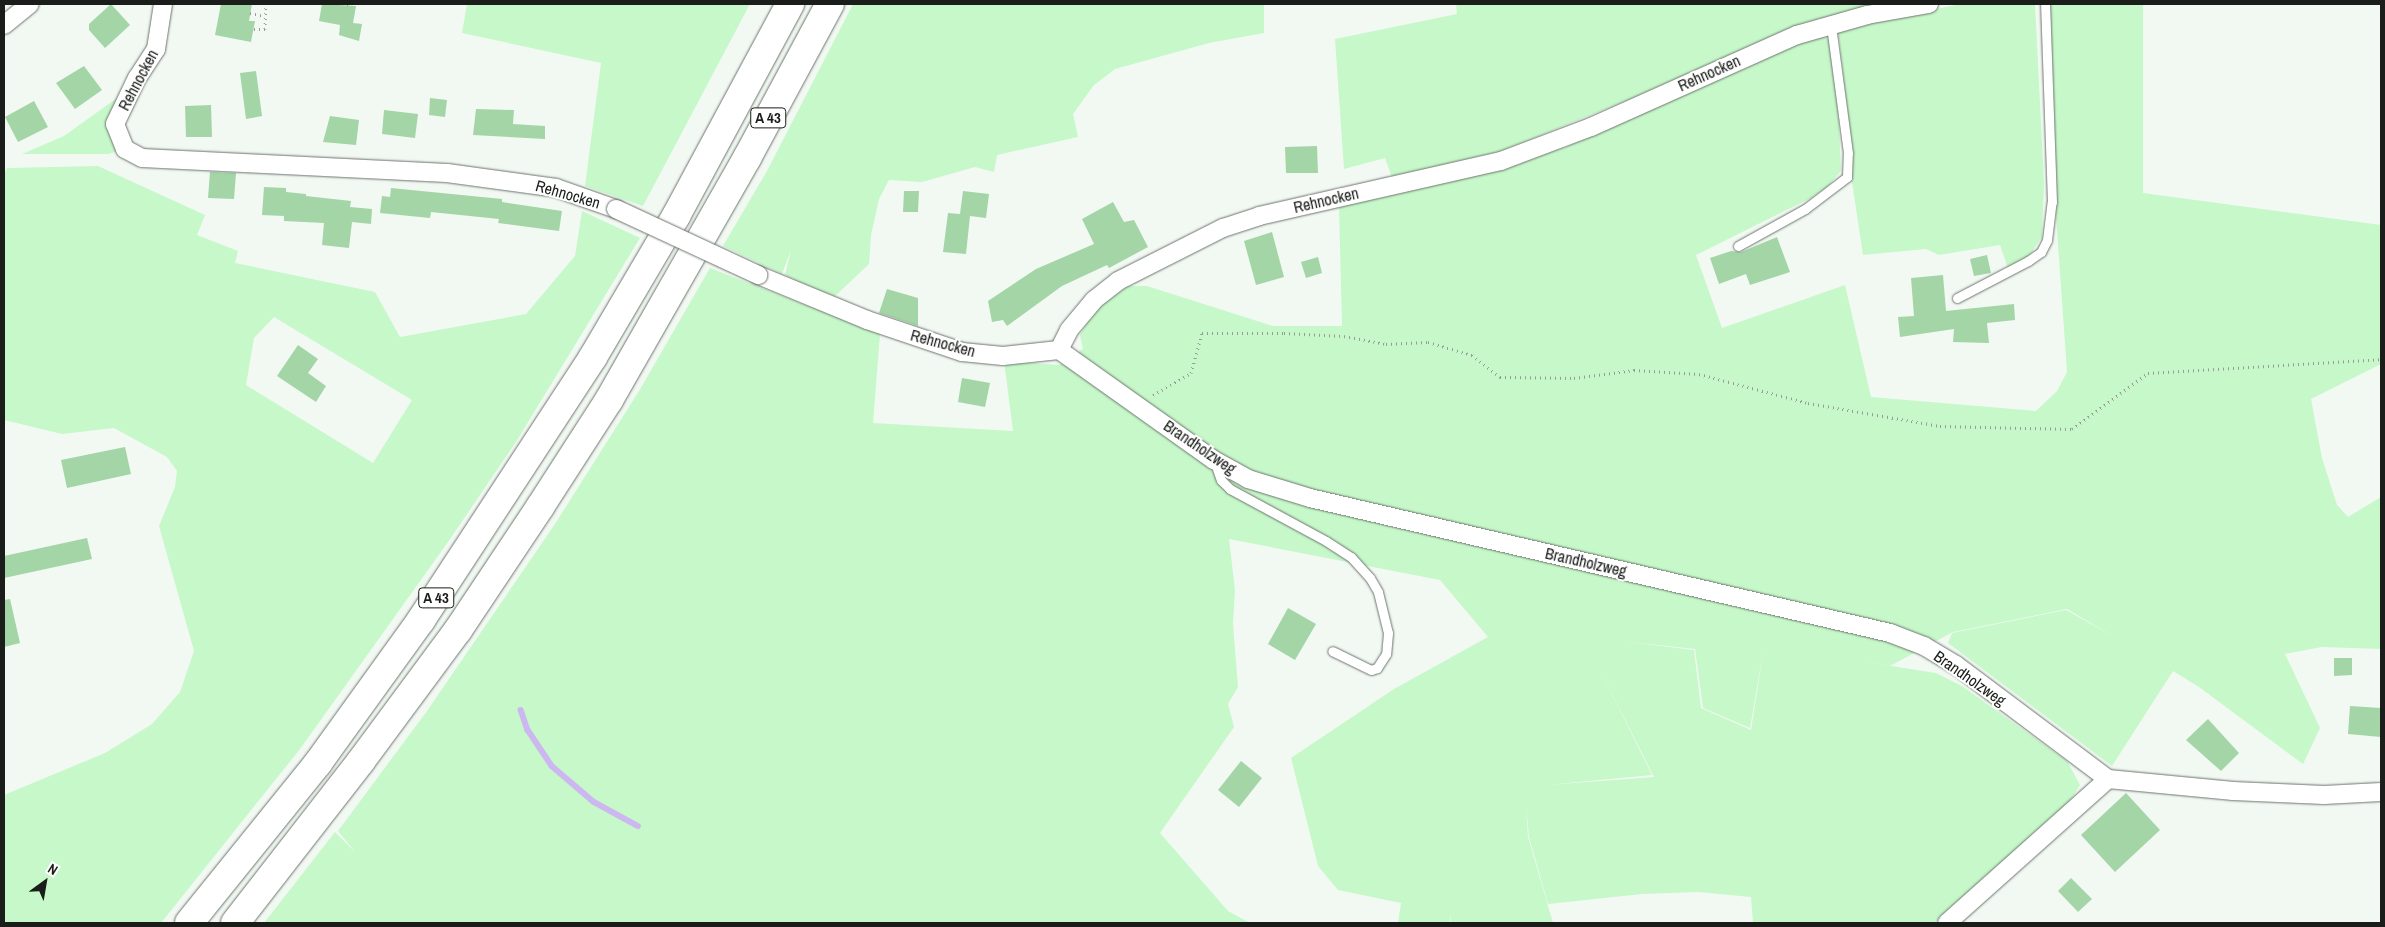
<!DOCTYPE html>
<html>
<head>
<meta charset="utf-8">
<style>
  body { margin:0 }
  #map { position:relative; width:2385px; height:927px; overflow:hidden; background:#f2f9f3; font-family:"Archivo Narrow",sans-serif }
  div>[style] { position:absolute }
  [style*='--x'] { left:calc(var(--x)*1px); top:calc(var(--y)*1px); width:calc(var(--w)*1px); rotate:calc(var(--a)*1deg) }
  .green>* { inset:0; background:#c6f8c9 }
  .stream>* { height:5.5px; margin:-2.75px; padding:0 2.75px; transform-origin:2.75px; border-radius:2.75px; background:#ccb7f1 }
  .building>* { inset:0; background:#a3d5a7 }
  .path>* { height:3px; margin-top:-1.5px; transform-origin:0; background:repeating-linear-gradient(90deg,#979c97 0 1px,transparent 0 5px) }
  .roads { filter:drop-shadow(0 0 1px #6d736d) drop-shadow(0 0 1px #6d736d) }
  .lane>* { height:9px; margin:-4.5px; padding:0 4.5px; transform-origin:4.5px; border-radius:4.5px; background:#fff }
  .street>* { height:18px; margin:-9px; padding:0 9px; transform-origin:9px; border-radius:9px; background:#fff }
  .highway>* { height:28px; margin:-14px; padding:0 14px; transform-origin:14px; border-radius:14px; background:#fff }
  .bridges { filter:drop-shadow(0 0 1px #6d736d) drop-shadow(0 0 1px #6d736d) }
  .street-bridge>* { height:18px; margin:-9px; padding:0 9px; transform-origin:9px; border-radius:9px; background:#fff }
  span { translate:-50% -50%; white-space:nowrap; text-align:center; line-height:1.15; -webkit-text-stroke:4px #fff; paint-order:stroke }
  .shield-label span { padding:1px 4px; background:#fff; border:1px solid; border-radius:4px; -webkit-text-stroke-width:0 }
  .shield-label { font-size:15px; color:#1a1d1a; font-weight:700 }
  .street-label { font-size:16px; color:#1a1d1a }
  .frame { position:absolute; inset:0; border:5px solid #1a1d1a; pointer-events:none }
  .north { position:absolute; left:20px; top:857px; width:50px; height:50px; -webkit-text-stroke:4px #fff; paint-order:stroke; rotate:32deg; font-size:14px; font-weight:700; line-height:20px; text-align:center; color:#1a1d1a }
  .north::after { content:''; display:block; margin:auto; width:18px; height:22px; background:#1a1d1a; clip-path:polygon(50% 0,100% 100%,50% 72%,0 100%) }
</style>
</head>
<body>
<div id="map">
  <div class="green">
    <div style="clip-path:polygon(467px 4px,750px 4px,643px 206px,585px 186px,601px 63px,462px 33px)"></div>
    <div style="clip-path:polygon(853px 4px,1264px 4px,1264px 33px,1209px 43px,1115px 69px,1094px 85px,1073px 114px,1078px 137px,997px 155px,994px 172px,975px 167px,922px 182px,889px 180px,879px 199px,871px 235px,869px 264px,833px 298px,785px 275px,791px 250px,782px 274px,723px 246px,767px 171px)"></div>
    <div style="clip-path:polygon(1456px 4px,1889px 4px,1675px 81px,1501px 151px,1392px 178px,1385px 158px,1344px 169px,1335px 39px,1457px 14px)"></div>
    <div style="clip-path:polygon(1961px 4px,2035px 4px,2044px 183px,2042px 237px,2029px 256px,2008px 268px,2000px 245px,1939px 255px,1926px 249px,1863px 255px,1852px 182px,1851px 145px,1838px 29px)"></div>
    <div style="clip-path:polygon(evenodd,2050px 4px,2143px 4px,2143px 193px,2381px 225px,2381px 364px,2311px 399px,2322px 458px,2337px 505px,2348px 517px,2381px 497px,2381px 649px,2322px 647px,2285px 654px,2320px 728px,2303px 764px,2199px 687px,2173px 671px,2112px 766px,1948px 643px,1952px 633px,2066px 610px,2113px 636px,2067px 609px,1953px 632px,1890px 666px,1853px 660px,1936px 673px,1962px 686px,2067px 761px,2080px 785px,2063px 812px,1934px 923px,1753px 923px,1751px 897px,1698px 892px,1642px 894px,1548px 904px,1529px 837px,1526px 805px,1528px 837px,1553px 923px,1451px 923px,1450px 914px,1450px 923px,1398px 923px,1401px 903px,1338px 890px,1318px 866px,1291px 758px,1394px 689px,1488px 637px,1440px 580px,1229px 539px,1235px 590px,1233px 624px,1238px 687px,1228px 704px,1234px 727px,1160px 833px,1228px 911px,1250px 923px,264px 923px,335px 832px,355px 852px,338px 831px,427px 711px,555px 524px,639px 391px,710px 268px,880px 334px,873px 423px,1013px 431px,1004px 361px,1059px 365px,1083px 349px,1080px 335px,1099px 303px,1124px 286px,1147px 286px,1273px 326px,1342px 326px,1339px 207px,1564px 148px,1785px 47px,1824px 36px,1829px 40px,1838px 102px,1841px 171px,1826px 188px,1811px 198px,1696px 255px,1722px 328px,1845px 285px,1871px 397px,2036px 411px,2057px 391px,2067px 372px,2054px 188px,2050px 4px,1620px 641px,1695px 649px,1703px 708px,1750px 728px,1764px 647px,1751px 730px,1701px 708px,1694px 650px,1620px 641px,2050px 4px,1599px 668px,1654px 777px,1547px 785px,1652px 775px,1599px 668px)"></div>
    <div style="clip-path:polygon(124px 93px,111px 109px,107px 123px,117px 151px,109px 154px,22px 154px,64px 136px)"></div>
    <div style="clip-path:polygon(evenodd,98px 166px,205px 215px,197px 235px,238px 251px,235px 263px,375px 292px,400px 337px,526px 314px,575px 256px,582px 211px,640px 238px,516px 442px,448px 542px,300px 749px,161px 923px,4px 923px,4px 795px,105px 753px,152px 724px,180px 692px,194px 651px,159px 526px,175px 487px,177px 471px,167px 457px,114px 428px,62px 434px,4px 420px,4px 175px,7px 168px,98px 166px,274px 317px,412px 400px,373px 463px,246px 385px,254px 338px,274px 317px)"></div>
  </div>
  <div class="stream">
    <div style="--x:521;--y:710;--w:21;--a:71"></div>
    <div style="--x:528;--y:730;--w:43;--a:56.3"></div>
    <div style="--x:552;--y:766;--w:55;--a:40.6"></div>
    <div style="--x:594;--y:802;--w:50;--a:28.6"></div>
  </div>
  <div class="building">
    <div style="clip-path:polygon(111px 4px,130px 25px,105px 48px,89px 30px,89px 24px)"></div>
    <div style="clip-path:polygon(221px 4px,252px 4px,249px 21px,255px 21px,251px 42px,215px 35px)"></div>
    <div style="clip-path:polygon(322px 4px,356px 6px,353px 23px,362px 24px,359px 41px,339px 35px,340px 25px,319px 21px)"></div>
    <div style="clip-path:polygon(84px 66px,102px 90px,75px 109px,56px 83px)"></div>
    <div style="clip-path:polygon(256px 71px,262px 116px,246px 119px,240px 73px)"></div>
    <div style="clip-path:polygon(430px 98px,447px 100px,445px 117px,429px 115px)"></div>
    <div style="clip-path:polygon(34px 101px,48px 127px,18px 142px,5px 117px)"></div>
    <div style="clip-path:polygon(211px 105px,212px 137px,186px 137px,185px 106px)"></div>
    <div style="clip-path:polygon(476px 109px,514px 110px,513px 124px,545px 126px,545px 139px,473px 135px)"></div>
    <div style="clip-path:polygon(384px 110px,418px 114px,415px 138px,382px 134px)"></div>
    <div style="clip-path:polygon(330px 116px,359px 120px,356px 145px,323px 142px)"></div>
    <div style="clip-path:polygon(1317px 146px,1318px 173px,1286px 173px,1285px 147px)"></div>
    <div style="clip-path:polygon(210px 172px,236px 173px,234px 199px,208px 198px)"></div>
    <div style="clip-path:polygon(264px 187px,286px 188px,286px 192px,306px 194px,306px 196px,351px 201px,350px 207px,372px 209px,371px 224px,352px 222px,349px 248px,322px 245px,324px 223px,284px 221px,284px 216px,262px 215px)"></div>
    <div style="clip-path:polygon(391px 188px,502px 199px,502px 202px,562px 211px,559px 231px,498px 223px,499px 219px,431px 212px,430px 218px,380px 213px,382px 196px,390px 197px)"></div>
    <div style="clip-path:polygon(904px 191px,919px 191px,918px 212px,903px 212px)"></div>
    <div style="clip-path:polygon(963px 191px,989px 194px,986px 218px,970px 216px,966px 254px,943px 252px,948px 213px,960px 214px)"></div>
    <div style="clip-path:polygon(1113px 202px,1124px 222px,1134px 220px,1148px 247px,1109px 268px,1107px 265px,1062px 286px,1007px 326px,1003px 320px,992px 322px,988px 301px,1036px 269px,1094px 244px,1082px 219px)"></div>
    <div style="clip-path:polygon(1272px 232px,1284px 277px,1256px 285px,1244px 241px)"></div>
    <div style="clip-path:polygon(1777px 237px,1790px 272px,1750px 285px,1746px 274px,1719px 284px,1710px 258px,1731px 251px,1741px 252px)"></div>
    <div style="clip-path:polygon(1987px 255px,1991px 273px,1974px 276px,1970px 259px)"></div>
    <div style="clip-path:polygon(1318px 257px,1322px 273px,1306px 278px,1301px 262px)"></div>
    <div style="clip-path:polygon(1943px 275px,1946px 311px,2014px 304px,2015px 320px,1987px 323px,1989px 343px,1953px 342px,1954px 329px,1900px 337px,1898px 317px,1914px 316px,1911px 278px)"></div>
    <div style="clip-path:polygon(887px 289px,918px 298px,918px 326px,879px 313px)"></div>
    <div style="clip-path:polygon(298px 345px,318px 359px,308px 373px,326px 386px,316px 402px,277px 376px)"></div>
    <div style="clip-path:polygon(962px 378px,990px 383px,985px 407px,958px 402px)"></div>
    <div style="clip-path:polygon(125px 447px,131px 474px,67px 488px,61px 460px)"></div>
    <div style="clip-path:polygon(87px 538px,92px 559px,4px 578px,4px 556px)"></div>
    <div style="clip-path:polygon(10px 599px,20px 643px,4px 647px,4px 600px)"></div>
    <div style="clip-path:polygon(1288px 608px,1316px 624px,1295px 660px,1268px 644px)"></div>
    <div style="clip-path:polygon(2334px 658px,2352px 658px,2352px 675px,2334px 676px)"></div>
    <div style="clip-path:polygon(2350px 706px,2381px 708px,2381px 737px,2348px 734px)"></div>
    <div style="clip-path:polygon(2208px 719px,2239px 753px,2221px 771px,2186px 740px)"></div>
    <div style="clip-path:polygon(1241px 761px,1262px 778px,1239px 807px,1218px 790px)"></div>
    <div style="clip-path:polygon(2126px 793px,2160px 830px,2115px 872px,2081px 835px)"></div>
    <div style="clip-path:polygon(2071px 878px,2092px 899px,2078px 912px,2058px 891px)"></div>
  </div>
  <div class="path">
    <div style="--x:347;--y:4;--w:1;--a:0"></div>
    <div style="--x:250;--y:13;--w:14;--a:12"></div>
    <div style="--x:254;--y:29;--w:11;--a:0"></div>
    <div style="--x:265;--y:29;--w:25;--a:-88"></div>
    <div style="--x:1153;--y:395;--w:44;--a:-30.1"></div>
    <div style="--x:1191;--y:373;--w:41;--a:-74.6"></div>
    <div style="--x:1202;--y:333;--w:82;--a:0"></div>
    <div style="--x:1284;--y:333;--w:60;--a:2.9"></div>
    <div style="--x:1344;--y:336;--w:43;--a:10.8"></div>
    <div style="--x:1386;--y:344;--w:42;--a:-2.7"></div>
    <div style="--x:1428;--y:342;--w:46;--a:16.5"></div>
    <div style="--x:1472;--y:355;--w:36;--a:38"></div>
    <div style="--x:1500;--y:377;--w:74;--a:0.8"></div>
    <div style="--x:1574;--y:378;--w:61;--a:-7.6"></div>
    <div style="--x:1634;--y:370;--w:65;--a:3.5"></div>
    <div style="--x:1699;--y:374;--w:113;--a:14.9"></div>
    <div style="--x:1808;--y:403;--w:134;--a:9.9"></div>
    <div style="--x:1940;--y:426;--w:132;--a:1.3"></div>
    <div style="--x:2072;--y:429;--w:94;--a:-36.4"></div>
    <div style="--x:2148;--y:373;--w:233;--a:-3.4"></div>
  </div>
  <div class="roads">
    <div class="lane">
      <div style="--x:1738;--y:246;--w:77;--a:-28.9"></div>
      <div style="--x:1805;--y:209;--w:53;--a:-37.3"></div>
      <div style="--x:1847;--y:177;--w:24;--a:-88"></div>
      <div style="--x:1848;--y:153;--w:128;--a:-97.6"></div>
      <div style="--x:1957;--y:298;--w:80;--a:-27.5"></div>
      <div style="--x:2028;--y:261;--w:16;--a:-35"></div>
      <div style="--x:2041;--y:252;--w:13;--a:-63"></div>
      <div style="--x:2047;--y:240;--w:38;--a:-83"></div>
      <div style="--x:2052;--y:202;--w:198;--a:-92"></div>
      <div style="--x:1215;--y:463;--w:18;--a:71"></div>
      <div style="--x:1221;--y:480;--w:13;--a:45"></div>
      <div style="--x:1230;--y:489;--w:109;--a:28.4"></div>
      <div style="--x:1326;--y:541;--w:30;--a:33"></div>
      <div style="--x:1351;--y:557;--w:28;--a:48"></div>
      <div style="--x:1370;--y:578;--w:16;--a:60"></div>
      <div style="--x:1378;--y:592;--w:42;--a:76.3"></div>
      <div style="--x:1388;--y:633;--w:21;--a:95"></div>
      <div style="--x:1386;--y:654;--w:17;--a:123"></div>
      <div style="--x:1377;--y:668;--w:6;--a:162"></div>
      <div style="--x:1371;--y:670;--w:43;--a:-154"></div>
    </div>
    <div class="street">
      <div style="--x:163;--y:4;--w:46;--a:98.8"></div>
      <div style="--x:156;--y:49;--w:35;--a:123"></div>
      <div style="--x:137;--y:78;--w:51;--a:115.6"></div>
      <div style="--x:115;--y:124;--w:27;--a:68"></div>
      <div style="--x:125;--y:149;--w:19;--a:28"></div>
      <div style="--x:142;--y:158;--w:305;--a:2.8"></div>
      <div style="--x:447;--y:173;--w:110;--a:7.8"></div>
      <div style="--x:556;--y:188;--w:64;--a:19.3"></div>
      <div style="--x:4;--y:25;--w:33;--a:-39"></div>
      <div style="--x:758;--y:275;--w:118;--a:22.4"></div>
      <div style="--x:867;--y:320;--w:100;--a:18.6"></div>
      <div style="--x:962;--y:352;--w:41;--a:5.6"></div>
      <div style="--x:1003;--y:356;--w:56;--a:-6.1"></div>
      <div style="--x:1059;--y:350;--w:190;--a:35.4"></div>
      <div style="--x:1214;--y:460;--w:39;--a:29"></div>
      <div style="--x:1248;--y:479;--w:65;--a:17"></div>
      <div style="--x:1310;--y:498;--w:596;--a:13.1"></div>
      <div style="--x:1890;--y:633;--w:36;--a:21"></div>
      <div style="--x:1924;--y:646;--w:37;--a:31"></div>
      <div style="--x:1956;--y:665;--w:190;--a:36.9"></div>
      <div style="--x:2108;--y:779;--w:126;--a:5.5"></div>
      <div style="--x:2233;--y:791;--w:91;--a:2.5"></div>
      <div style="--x:2324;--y:795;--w:57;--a:-3"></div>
      <div style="--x:1059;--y:350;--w:22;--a:-63"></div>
      <div style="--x:1069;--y:330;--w:39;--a:-50"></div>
      <div style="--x:1094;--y:300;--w:31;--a:-38"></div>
      <div style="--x:1118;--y:281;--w:118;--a:-26.8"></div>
      <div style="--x:1223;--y:228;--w:38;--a:-18"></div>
      <div style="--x:1259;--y:216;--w:248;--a:-12.8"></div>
      <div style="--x:1501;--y:161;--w:96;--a:-20.7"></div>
      <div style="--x:1591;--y:127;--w:226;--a:-24.1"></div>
      <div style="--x:1797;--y:35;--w:73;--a:-15.9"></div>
      <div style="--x:1867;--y:15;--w:63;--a:-10.1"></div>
      <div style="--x:1947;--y:923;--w:216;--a:-41.8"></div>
    </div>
    <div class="highway">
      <div style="--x:189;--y:923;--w:206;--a:-51.1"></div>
      <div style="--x:318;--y:763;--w:176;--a:-54.2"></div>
      <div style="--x:421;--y:620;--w:314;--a:-56.8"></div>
      <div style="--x:593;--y:357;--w:164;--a:-59.5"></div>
      <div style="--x:676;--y:216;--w:241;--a:-61.7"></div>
      <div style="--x:235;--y:923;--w:205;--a:-52.1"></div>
      <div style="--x:361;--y:761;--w:163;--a:-53.5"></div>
      <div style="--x:458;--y:630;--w:148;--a:-56.3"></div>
      <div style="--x:540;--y:507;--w:127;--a:-57.2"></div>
      <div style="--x:609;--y:400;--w:279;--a:-60.3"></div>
      <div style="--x:747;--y:158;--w:175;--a:-61.7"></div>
    </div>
  </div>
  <div class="bridges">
    <div class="street-bridge">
      <div style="--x:616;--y:209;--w:157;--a:24.9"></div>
    </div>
  </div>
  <div class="shield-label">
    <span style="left:768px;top:118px">A 43</span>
    <span style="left:436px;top:598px">A 43</span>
  </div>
  <div class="street-label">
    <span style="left:1709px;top:73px;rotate:-24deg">Rehnocken</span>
    <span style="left:138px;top:80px;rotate:-62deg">Rehnocken</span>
    <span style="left:568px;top:194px;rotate:16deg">Rehnocken</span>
    <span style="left:1326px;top:200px;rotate:-13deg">Rehnocken</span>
    <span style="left:943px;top:343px;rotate:15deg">Rehnocken</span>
    <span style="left:1200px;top:447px;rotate:34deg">Brandholzweg</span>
    <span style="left:1586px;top:562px;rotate:13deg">Brandholzweg</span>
    <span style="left:1970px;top:678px;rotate:35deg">Brandholzweg</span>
  </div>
  <div class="frame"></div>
  <div class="north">N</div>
</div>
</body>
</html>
